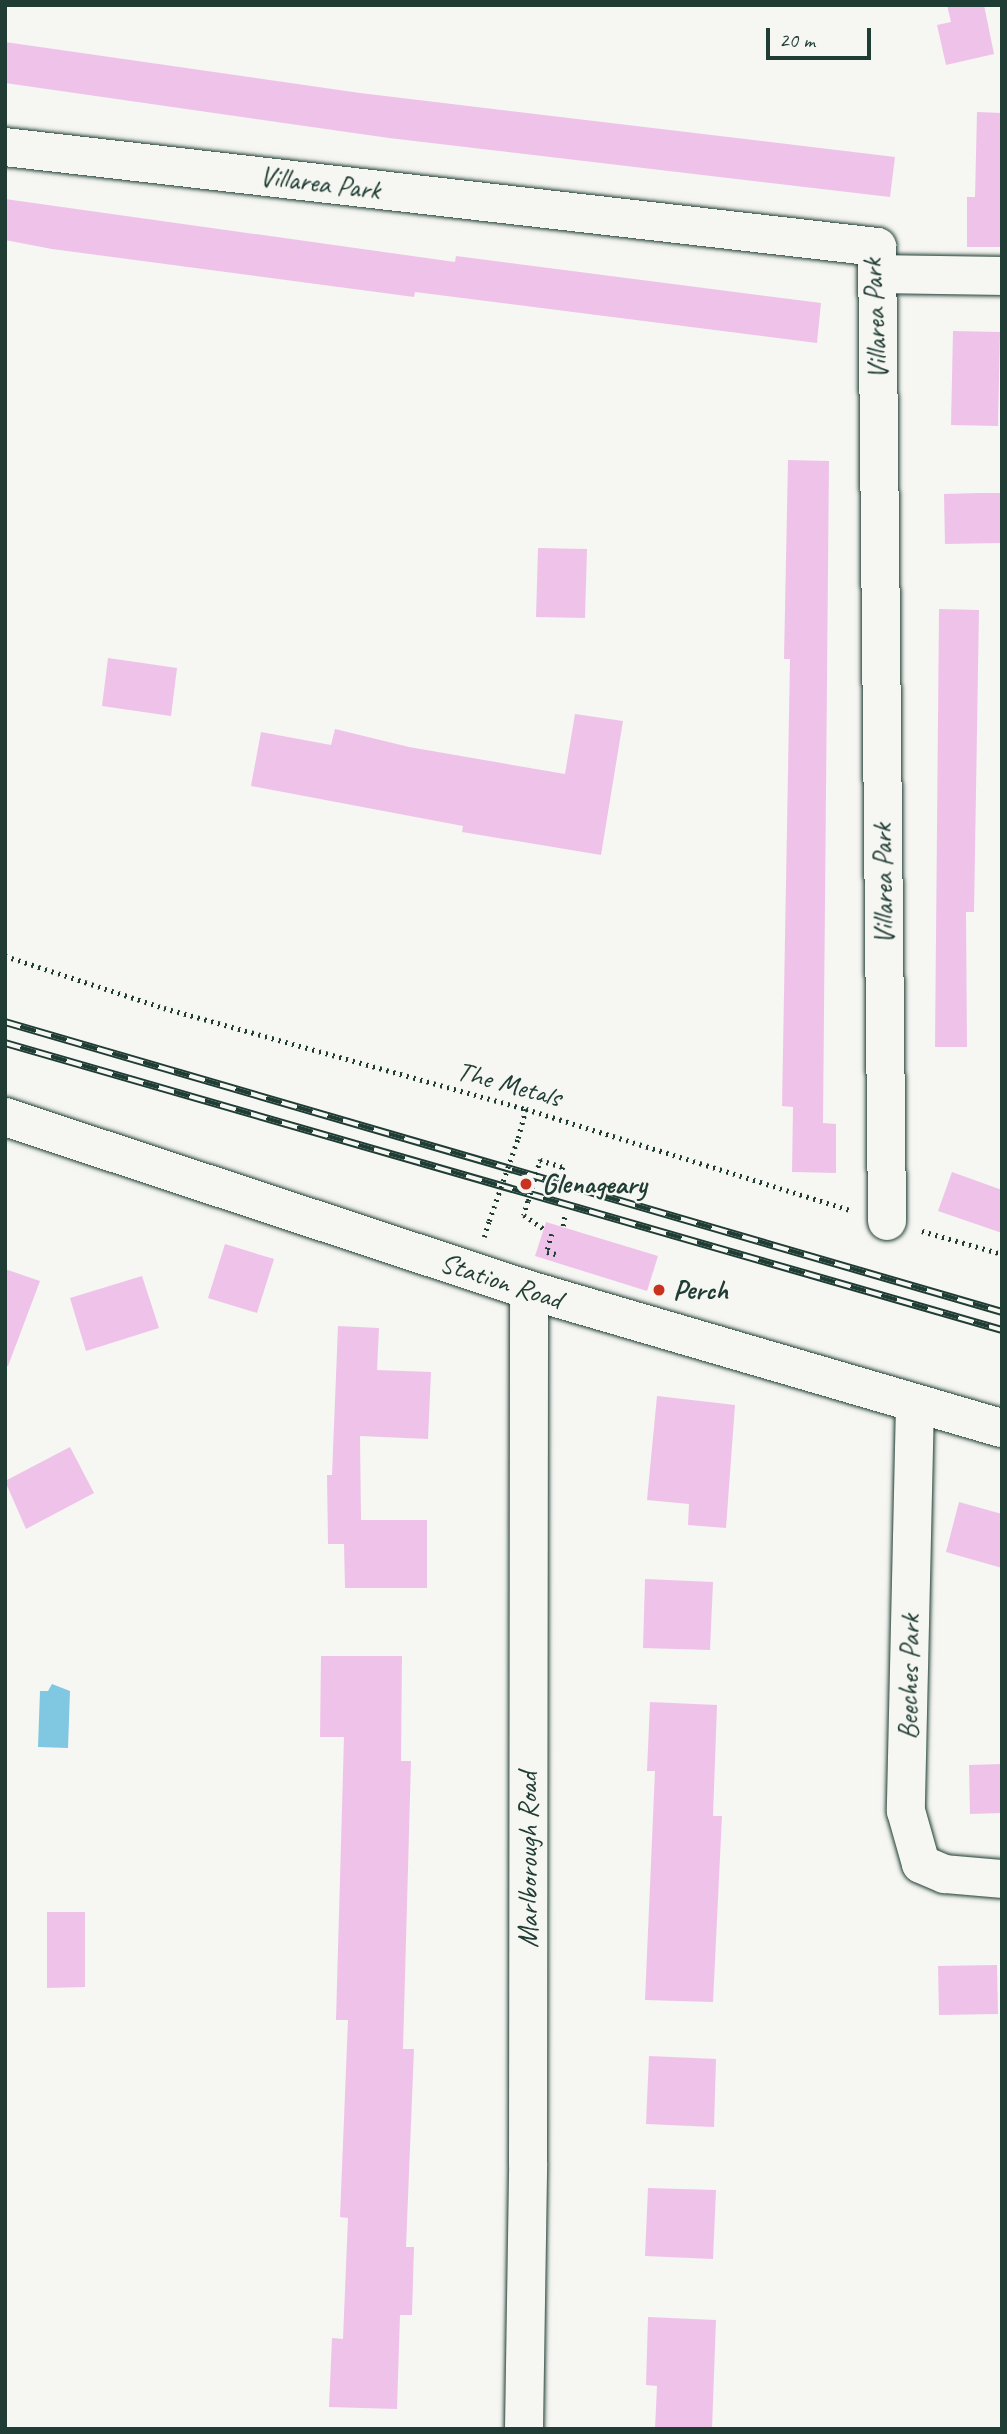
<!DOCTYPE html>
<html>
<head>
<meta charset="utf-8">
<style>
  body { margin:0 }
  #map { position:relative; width:1007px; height:2434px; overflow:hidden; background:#f6f6f2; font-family:Caveat,sans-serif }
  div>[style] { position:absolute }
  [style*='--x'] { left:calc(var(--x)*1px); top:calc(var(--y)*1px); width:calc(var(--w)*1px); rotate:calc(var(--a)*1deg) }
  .water>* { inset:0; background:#80c8e1 }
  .building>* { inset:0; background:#efc3e9 }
  .path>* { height:4.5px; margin-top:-2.25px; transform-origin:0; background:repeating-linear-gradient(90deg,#1f3d34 0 2px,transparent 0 7px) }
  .roads { filter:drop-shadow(0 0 2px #1f3d34) drop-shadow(0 0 2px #1f3d34) }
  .minor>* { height:38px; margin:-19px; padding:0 19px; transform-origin:19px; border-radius:19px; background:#f6f6f2 }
  .rail>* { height:8px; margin-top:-4px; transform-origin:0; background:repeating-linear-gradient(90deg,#f6f6f2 0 16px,#1f3d34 0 32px); box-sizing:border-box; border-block:2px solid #1f3d34 }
  .path-bridge>* { height:4.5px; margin-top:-2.25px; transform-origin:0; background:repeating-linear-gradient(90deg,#1f3d34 0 2px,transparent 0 7px) }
  .dots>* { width:19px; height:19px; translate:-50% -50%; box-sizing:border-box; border:4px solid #f6f6f2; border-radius:50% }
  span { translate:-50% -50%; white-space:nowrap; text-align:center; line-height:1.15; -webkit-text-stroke:5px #f6f6f2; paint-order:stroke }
  .street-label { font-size:28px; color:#1f3d34 }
  .poi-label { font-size:28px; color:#1f3d34; font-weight:700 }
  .left { translate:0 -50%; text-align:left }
  .frame { position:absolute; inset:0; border:7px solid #1f3d34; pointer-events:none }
  .scale { position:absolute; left:766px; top:28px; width:105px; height:32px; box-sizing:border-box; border:4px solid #1f3d34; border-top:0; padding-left:9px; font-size:21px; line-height:24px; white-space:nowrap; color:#1f3d34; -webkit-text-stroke:5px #f6f6f2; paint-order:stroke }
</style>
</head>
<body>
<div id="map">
  <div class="water">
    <div style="clip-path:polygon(52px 1684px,70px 1691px,68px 1748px,38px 1747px,40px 1691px,48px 1691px)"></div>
  </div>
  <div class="building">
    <div style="clip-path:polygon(947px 5px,984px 5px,994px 54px,946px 65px,937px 25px,951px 22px)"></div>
    <div style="clip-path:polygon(5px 42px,360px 93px,895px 157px,890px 197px,389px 138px,5px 83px)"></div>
    <div style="clip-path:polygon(977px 112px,1002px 113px,1002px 247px,967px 247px,967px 197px,975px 197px)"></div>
    <div style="clip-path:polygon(5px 199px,455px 262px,456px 256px,821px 303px,817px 343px,415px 292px,414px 297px,52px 249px,5px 240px)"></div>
    <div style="clip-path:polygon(953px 331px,1000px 332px,998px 426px,951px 425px)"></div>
    <div style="clip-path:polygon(788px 460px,829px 461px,823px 1123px,836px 1124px,836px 1173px,792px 1172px,793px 1107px,782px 1106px,790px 659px,784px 659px)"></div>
    <div style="clip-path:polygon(979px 493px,1002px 493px,1002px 543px,945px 544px,944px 494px)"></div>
    <div style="clip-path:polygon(538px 548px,587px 549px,585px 618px,536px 617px)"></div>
    <div style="clip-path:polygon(939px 609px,979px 610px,974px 912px,966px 912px,967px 1047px,935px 1047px)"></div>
    <div style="clip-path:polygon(108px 658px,177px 668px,171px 716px,102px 706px)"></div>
    <div style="clip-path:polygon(575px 714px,623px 721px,601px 855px,462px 832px,463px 826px,251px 786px,261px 732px,331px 745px,335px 729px,409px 747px,565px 774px)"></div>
    <div style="clip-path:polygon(952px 1172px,1002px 1190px,1002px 1233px,938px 1211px)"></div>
    <div style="clip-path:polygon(546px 1222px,658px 1256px,647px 1291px,535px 1256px)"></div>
    <div style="clip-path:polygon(225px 1244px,274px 1259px,257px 1313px,208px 1298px)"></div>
    <div style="clip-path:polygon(5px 1269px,40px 1281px,8px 1366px,5px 1366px)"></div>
    <div style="clip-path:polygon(142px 1276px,159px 1328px,86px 1351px,70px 1298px)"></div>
    <div style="clip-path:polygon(338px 1326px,379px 1328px,377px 1370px,431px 1372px,428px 1439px,360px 1436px,361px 1520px,427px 1520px,427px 1588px,345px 1588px,344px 1544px,328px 1544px,327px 1475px,332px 1475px)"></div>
    <div style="clip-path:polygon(657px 1396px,735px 1405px,726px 1528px,688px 1525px,689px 1504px,647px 1500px)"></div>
    <div style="clip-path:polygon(70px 1447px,94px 1493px,26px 1529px,5px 1481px)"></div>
    <div style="clip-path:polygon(959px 1502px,1002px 1514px,1002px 1568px,946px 1552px)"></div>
    <div style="clip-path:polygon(645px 1579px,713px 1582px,710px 1650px,643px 1648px)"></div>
    <div style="clip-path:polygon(321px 1656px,402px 1656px,401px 1761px,411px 1761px,403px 2049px,414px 2049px,406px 2247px,414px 2247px,412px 2315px,400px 2315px,397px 2409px,329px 2407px,332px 2338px,343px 2339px,348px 2218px,340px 2217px,348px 2020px,336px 2020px,344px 1737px,320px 1737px)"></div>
    <div style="clip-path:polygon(650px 1702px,717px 1705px,713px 1816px,722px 1816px,713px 2002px,645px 2000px,655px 1771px,647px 1771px)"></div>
    <div style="clip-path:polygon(1002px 1764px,1002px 1813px,970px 1814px,969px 1765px)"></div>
    <div style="clip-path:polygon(47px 1912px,85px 1912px,85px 1987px,47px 1988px)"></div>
    <div style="clip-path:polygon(997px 1965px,998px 2014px,939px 2015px,938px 1966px)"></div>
    <div style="clip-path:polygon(649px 2056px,716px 2059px,714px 2127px,646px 2124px)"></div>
    <div style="clip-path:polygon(648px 2188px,716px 2190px,713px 2259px,645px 2256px)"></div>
    <div style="clip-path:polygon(648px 2317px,716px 2320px,712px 2429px,655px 2429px,657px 2386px,646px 2385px)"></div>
  </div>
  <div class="path">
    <div style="--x:5;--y:956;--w:167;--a:18.1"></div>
    <div style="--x:164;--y:1008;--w:376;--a:15.6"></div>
    <div style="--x:526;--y:1109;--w:339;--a:17.3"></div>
    <div style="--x:518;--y:1138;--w:30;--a:-75"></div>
    <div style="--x:540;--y:1160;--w:24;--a:17"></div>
    <div style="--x:563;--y:1167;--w:9;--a:108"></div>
    <div style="--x:528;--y:1201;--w:15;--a:106"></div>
    <div style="--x:524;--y:1215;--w:24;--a:35"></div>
    <div style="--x:563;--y:1226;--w:13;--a:-81"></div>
    <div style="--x:922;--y:1231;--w:83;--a:16"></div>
    <div style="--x:552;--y:1234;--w:19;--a:106"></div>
    <div style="--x:547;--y:1252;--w:9;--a:13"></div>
    <div style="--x:484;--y:1237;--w:17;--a:-73"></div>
  </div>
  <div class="roads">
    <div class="minor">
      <div style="--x:5;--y:147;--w:878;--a:6.54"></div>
      <div style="--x:877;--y:247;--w:974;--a:89.41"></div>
      <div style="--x:877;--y:274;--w:125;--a:0.9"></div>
      <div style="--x:5;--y:1117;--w:552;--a:18.27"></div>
      <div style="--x:529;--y:1290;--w:493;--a:16.3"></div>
      <div style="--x:915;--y:1404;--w:407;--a:91.3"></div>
      <div style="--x:906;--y:1811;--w:55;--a:74.2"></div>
      <div style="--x:921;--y:1864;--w:26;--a:23"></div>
      <div style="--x:945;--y:1874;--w:57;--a:5"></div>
      <div style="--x:524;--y:2429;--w:266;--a:-89.1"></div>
      <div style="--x:528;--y:2163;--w:873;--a:-89.93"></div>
    </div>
  </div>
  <div class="rail">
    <div style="--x:5;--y:1022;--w:1038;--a:16.22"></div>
    <div style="--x:5;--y:1043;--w:1037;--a:16.06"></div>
  </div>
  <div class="path-bridge">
    <div style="--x:528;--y:1201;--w:43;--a:-73.7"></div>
    <div style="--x:489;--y:1221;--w:88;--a:-70.7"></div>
  </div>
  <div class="dots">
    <div style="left:526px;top:1184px;background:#c8321e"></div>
    <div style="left:659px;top:1290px;background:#c8321e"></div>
  </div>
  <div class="street-label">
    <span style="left:320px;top:183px;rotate:7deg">Villarea Park</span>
    <span style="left:875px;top:319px;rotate:-93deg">Villarea Park</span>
    <span style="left:883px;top:884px;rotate:-91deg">Villarea Park</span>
    <span style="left:509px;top:1084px;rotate:15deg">The Metals</span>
    <span style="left:501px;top:1281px;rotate:18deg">Station Road</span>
    <span style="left:909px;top:1677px;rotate:-89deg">Beeches Park</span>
    <span style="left:528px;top:1860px;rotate:-90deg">Marlborough Road</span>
  </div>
  <div class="poi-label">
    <span class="left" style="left:542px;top:1184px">Glenageary</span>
    <span class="left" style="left:673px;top:1290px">Perch</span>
  </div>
  <div class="frame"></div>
  <div class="scale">20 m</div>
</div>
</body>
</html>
